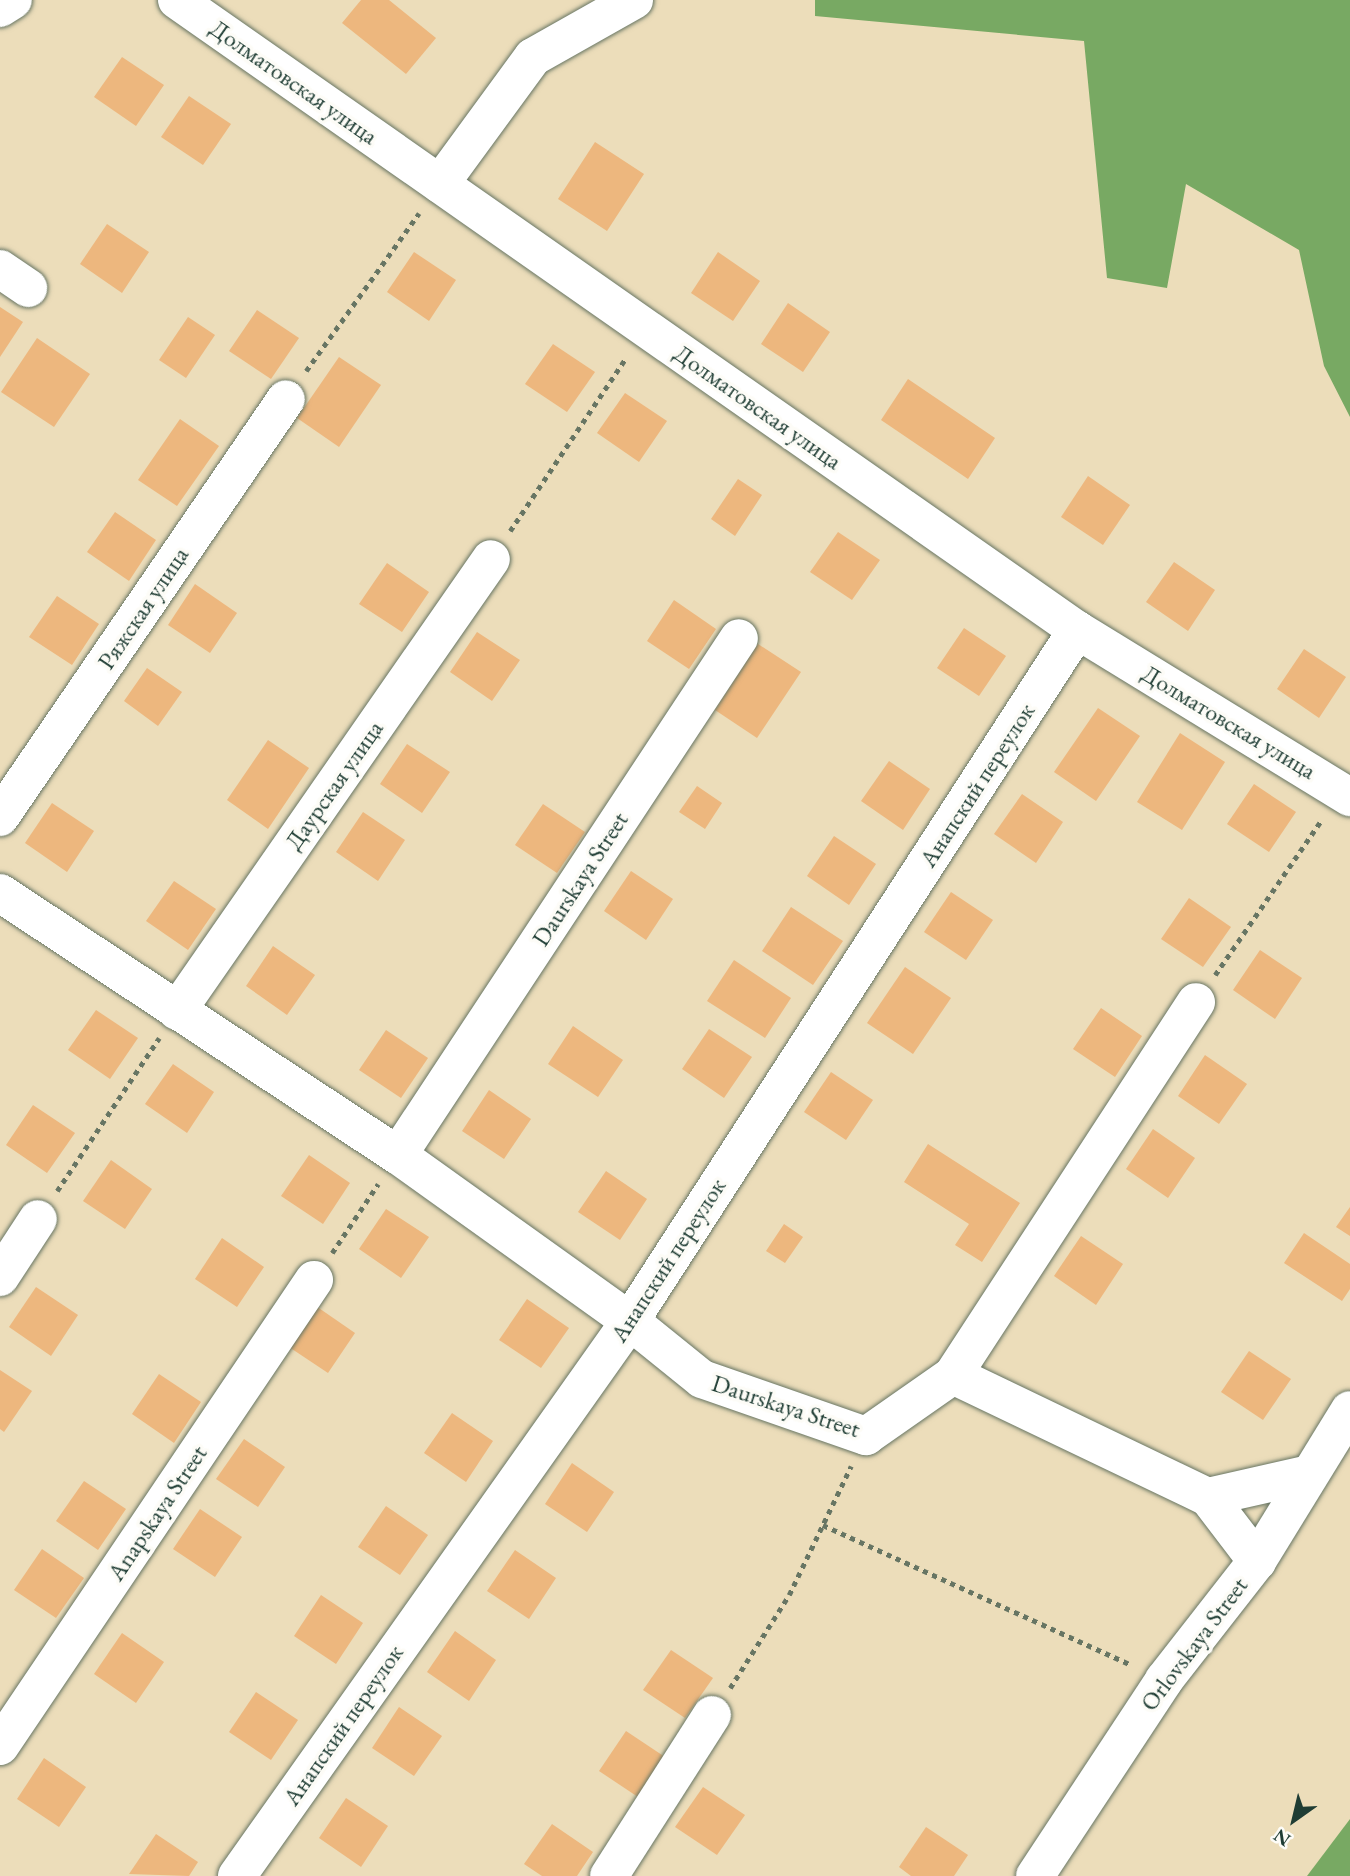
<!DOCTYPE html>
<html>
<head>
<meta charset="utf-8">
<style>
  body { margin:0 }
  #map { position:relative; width:1350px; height:1876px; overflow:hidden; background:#ecddba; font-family:"EB Garamond",serif }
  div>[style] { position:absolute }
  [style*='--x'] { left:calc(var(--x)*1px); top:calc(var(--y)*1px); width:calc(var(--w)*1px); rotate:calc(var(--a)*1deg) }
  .forest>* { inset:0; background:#78a963 }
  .building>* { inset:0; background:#edb77e }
  .path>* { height:4.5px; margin-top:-2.25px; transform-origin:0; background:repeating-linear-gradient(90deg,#677563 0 5px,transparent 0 10px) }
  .roads { filter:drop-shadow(0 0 2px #677563) drop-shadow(0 0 2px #677563) }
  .minor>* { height:38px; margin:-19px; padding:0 19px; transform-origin:19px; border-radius:19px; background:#fff }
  span { translate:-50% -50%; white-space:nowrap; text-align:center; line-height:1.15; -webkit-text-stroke:7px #fdfcf7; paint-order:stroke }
  .street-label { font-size:24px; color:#1f3d34 }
  .north { position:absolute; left:1259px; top:1785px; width:70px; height:70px; -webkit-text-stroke:5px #fdfcf7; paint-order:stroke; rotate:214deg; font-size:19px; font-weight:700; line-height:28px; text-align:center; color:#1f3d34 }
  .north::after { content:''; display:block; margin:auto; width:24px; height:32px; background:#1f3d34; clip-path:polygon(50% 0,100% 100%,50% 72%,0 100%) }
</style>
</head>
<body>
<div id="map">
  <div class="forest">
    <div style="clip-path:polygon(815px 0,1350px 0,1350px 417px,1324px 366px,1299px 250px,1186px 184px,1167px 288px,1107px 278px,1084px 41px,815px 16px)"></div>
    <div style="clip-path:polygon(1350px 1819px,1350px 1876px,1307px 1876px)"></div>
  </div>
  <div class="building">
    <div style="clip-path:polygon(361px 0,389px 0,436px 38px,406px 74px,342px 23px)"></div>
    <div style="clip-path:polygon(122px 57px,164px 85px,136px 126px,94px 97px)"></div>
    <div style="clip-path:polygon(189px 96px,231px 124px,203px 165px,161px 137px)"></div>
    <div style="clip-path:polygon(595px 142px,644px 174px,607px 231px,558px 199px)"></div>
    <div style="clip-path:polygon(107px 224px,149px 252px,122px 293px,80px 264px)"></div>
    <div style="clip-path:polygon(414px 252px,456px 280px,429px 321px,387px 292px)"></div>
    <div style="clip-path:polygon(718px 252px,760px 281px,733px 321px,691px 293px)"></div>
    <div style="clip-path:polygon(788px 303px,830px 332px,803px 372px,761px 344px)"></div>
    <div style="clip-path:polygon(0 307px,23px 322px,0 357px)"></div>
    <div style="clip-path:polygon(257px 310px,299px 338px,271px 379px,229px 351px)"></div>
    <div style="clip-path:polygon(188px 317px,215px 335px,186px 378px,159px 360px)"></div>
    <div style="clip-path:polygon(37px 338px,90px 374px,54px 427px,1px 392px)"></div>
    <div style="clip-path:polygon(553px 344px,595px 372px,567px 412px,525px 384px)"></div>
    <div style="clip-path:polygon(339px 357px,381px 385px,339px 447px,297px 418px)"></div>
    <div style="clip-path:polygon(908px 379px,995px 438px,968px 479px,881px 420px)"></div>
    <div style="clip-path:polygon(625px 393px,667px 421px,639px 462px,597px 433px)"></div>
    <div style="clip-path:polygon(180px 419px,219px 446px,177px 506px,138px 480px)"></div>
    <div style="clip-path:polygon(1088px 476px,1130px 505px,1103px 545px,1061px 517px)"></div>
    <div style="clip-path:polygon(738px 479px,762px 495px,735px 536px,711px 519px)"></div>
    <div style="clip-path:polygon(115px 512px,156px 540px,129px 581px,87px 552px)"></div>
    <div style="clip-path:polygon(838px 532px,880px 560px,852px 600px,810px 572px)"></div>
    <div style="clip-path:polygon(1174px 562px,1215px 590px,1188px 631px,1146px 602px)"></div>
    <div style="clip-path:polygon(387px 563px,429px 592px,402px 632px,359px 604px)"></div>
    <div style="clip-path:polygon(195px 584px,237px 613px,210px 653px,168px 625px)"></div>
    <div style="clip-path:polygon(57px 596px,99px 624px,72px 665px,29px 637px)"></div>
    <div style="clip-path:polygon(674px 600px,716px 629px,689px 669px,647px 641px)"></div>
    <div style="clip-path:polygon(964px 628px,1006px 656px,979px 696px,937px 668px)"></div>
    <div style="clip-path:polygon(477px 632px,520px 660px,492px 701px,450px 672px)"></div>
    <div style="clip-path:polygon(758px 644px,801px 672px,757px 738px,715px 710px)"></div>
    <div style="clip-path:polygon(1304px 649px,1346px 677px,1319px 718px,1277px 689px)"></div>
    <div style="clip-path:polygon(147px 668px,182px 692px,158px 726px,124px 701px)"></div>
    <div style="clip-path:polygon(1098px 708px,1140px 736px,1096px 801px,1054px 772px)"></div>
    <div style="clip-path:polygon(1180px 733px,1225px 762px,1182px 830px,1137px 802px)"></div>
    <div style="clip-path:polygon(268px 740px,309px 768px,268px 829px,227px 800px)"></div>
    <div style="clip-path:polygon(407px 744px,450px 772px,422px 813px,380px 784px)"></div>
    <div style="clip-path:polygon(889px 761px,930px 789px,903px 830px,861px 801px)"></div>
    <div style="clip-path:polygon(1254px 784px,1296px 812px,1269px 852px,1227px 824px)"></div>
    <div style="clip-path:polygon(697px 786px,722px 803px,705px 829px,679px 812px)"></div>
    <div style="clip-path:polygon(1022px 794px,1063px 822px,1036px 863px,994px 834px)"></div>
    <div style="clip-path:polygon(52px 803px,94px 831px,67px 872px,25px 843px)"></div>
    <div style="clip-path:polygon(543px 804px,585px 832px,557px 873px,515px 845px)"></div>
    <div style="clip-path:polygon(363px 812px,405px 840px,378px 881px,336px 852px)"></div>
    <div style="clip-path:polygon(834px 836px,876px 864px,849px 905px,807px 876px)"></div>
    <div style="clip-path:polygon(631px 871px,673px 899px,646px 940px,604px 911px)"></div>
    <div style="clip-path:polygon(174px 881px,216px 909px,188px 950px,146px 921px)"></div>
    <div style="clip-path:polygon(951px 892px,993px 920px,966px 960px,924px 932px)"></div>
    <div style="clip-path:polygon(1189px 898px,1231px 927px,1203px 967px,1161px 939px)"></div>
    <div style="clip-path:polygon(791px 907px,843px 941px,813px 985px,762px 951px)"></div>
    <div style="clip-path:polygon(273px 946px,315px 975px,287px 1015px,246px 986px)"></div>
    <div style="clip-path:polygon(1260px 950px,1302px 978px,1275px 1019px,1233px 990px)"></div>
    <div style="clip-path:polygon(734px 960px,791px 998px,765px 1038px,707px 1001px)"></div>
    <div style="clip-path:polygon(905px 967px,951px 998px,913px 1054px,867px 1023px)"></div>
    <div style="clip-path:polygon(1101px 1008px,1142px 1036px,1115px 1077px,1073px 1049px)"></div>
    <div style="clip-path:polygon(96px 1010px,138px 1038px,110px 1079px,68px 1050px)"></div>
    <div style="clip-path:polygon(573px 1026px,623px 1060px,598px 1097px,548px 1064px)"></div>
    <div style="clip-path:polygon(709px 1029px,752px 1057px,724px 1098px,682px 1069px)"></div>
    <div style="clip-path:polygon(386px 1030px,428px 1058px,401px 1098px,359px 1070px)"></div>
    <div style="clip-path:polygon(1205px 1055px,1247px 1084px,1219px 1124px,1178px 1096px)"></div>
    <div style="clip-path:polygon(173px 1064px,214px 1092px,187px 1133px,145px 1104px)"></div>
    <div style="clip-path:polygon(831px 1072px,873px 1100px,846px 1140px,804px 1112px)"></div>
    <div style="clip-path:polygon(489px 1090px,531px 1119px,504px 1159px,462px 1131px)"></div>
    <div style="clip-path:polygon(33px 1105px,75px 1133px,47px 1173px,6px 1145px)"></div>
    <div style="clip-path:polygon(1153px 1129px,1195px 1158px,1168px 1198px,1126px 1169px)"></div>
    <div style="clip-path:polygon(928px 1144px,1020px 1203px,982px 1262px,955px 1245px,969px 1224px,904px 1182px)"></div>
    <div style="clip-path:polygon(309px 1155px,350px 1183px,323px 1224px,281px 1196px)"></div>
    <div style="clip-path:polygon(111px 1160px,152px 1189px,125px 1229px,83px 1201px)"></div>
    <div style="clip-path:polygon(606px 1171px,647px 1199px,620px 1240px,578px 1212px)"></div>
    <div style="clip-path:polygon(1350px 1207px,1350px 1236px,1336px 1227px)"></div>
    <div style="clip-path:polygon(386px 1209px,429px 1237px,401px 1278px,359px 1249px)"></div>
    <div style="clip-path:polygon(784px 1224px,803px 1237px,785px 1263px,766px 1251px)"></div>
    <div style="clip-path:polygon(1304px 1233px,1350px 1264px,1350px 1289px,1342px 1301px,1284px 1263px)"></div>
    <div style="clip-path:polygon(1081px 1236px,1123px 1264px,1096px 1305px,1054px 1276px)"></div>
    <div style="clip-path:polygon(222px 1238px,264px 1267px,237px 1307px,195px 1279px)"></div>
    <div style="clip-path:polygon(36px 1287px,78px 1315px,51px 1356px,9px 1327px)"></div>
    <div style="clip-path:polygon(527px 1299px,569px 1328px,541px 1368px,499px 1340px)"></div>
    <div style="clip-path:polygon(313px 1304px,355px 1333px,328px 1373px,286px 1345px)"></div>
    <div style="clip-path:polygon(1249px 1351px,1291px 1379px,1263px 1420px,1221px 1392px)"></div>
    <div style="clip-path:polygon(0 1370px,32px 1391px,4px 1432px,0 1429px)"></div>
    <div style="clip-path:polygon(159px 1374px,201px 1402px,174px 1443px,132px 1414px)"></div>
    <div style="clip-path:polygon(452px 1413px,493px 1441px,466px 1482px,424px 1453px)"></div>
    <div style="clip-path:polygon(244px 1439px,285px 1467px,258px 1507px,216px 1479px)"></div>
    <div style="clip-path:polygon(572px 1463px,614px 1492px,587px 1532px,545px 1504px)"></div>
    <div style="clip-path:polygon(84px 1481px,126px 1509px,98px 1550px,56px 1521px)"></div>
    <div style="clip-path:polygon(386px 1506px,428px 1535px,400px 1575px,358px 1547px)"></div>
    <div style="clip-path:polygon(200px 1509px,242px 1537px,215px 1577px,173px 1549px)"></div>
    <div style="clip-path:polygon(42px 1549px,84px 1578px,56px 1618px,14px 1590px)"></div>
    <div style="clip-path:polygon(515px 1550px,556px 1578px,529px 1619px,487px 1591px)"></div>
    <div style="clip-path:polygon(321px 1595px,363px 1623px,336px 1664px,294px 1636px)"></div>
    <div style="clip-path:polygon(455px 1631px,496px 1660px,469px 1701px,427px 1672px)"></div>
    <div style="clip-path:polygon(122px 1633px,164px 1662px,136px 1703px,94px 1674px)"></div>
    <div style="clip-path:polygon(671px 1650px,713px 1678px,685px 1718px,643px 1690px)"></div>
    <div style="clip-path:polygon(256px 1692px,298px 1720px,271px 1760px,229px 1732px)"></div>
    <div style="clip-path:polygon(399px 1707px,442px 1736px,414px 1776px,372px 1748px)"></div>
    <div style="clip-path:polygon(626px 1731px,668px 1759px,641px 1799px,599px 1771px)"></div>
    <div style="clip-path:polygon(44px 1758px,86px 1787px,59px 1827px,17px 1799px)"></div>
    <div style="clip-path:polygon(703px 1787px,745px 1815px,717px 1855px,675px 1827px)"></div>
    <div style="clip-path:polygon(346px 1798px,388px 1826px,361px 1867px,319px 1838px)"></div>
    <div style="clip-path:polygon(552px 1824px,593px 1852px,577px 1876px,542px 1876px,524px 1864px)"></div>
    <div style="clip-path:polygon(926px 1827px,968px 1855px,954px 1876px,911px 1876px,899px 1867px)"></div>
    <div style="clip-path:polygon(156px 1834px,198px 1862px,189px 1876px,129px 1874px)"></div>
  </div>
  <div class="path">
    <div style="--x:306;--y:371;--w:194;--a:-54.4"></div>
    <div style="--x:510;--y:531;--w:208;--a:-56.2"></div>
    <div style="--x:1215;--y:975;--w:187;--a:-55.5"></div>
    <div style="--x:57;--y:1191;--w:184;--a:-56.3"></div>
    <div style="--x:332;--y:1253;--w:83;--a:-56.3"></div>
    <div style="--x:823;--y:1525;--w:338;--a:24.4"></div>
    <div style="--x:730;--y:1688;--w:110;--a:-57.6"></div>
    <div style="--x:789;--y:1595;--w:143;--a:-64.3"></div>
  </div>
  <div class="roads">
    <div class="minor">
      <div style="--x:177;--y:0;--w:1099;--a:34.99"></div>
      <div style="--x:1077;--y:630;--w:320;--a:31.5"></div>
      <div style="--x:0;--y:8;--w:15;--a:-32"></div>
      <div style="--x:440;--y:184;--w:157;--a:-53.8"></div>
      <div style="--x:533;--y:57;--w:116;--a:-29.4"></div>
      <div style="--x:0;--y:269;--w:34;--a:34"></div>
      <div style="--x:0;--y:817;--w:506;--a:-55.62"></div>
      <div style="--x:0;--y:893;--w:476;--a:33.4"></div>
      <div style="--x:398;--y:1155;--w:285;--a:35.6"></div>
      <div style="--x:630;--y:1321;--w:92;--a:38.9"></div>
      <div style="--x:702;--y:1379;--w:174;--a:19.2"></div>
      <div style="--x:866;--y:1436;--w:106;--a:-35"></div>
      <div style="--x:953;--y:1375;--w:445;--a:-56.9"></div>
      <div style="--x:177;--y:1011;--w:550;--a:-55.21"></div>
      <div style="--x:398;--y:1155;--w:619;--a:-56.59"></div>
      <div style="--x:0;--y:1277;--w:69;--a:-56.8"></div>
      <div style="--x:953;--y:1375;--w:283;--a:25.6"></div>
      <div style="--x:1208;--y:1497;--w:104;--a:-12.8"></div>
      <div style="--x:1208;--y:1497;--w:81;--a:52.6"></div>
      <div style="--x:0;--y:1746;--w:562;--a:-56.03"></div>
      <div style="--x:237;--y:1876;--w:680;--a:-54.7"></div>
      <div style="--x:630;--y:1321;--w:823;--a:-57.1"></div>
      <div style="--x:609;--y:1876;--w:191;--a:-57.4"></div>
      <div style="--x:1035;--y:1876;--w:235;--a:-56.6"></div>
      <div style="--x:1164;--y:1680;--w:151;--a:-52"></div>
      <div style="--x:1257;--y:1561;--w:177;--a:-58.4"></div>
    </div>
  </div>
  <div class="street-label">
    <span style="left:294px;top:82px;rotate:35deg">Долматовская улица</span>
    <span style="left:758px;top:407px;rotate:35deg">Долматовская улица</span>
    <span style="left:143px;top:608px;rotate:-56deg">Ряжская улица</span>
    <span style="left:1229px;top:722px;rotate:31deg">Долматовская улица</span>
    <span style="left:334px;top:785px;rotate:-55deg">Даурская улица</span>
    <span style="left:977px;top:785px;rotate:-57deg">Анапский переулок</span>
    <span style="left:580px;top:879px;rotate:-57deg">Daurskaya Street</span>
    <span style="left:668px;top:1260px;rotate:-57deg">Анапский переулок</span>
    <span style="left:786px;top:1406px;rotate:18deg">Daurskaya Street</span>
    <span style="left:157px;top:1513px;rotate:-56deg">Anapskaya Street</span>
    <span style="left:1194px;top:1644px;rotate:-53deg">Orlovskaya Street</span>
    <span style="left:343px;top:1725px;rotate:-55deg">Анапский переулок</span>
  </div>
  <div class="north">N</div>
</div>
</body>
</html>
